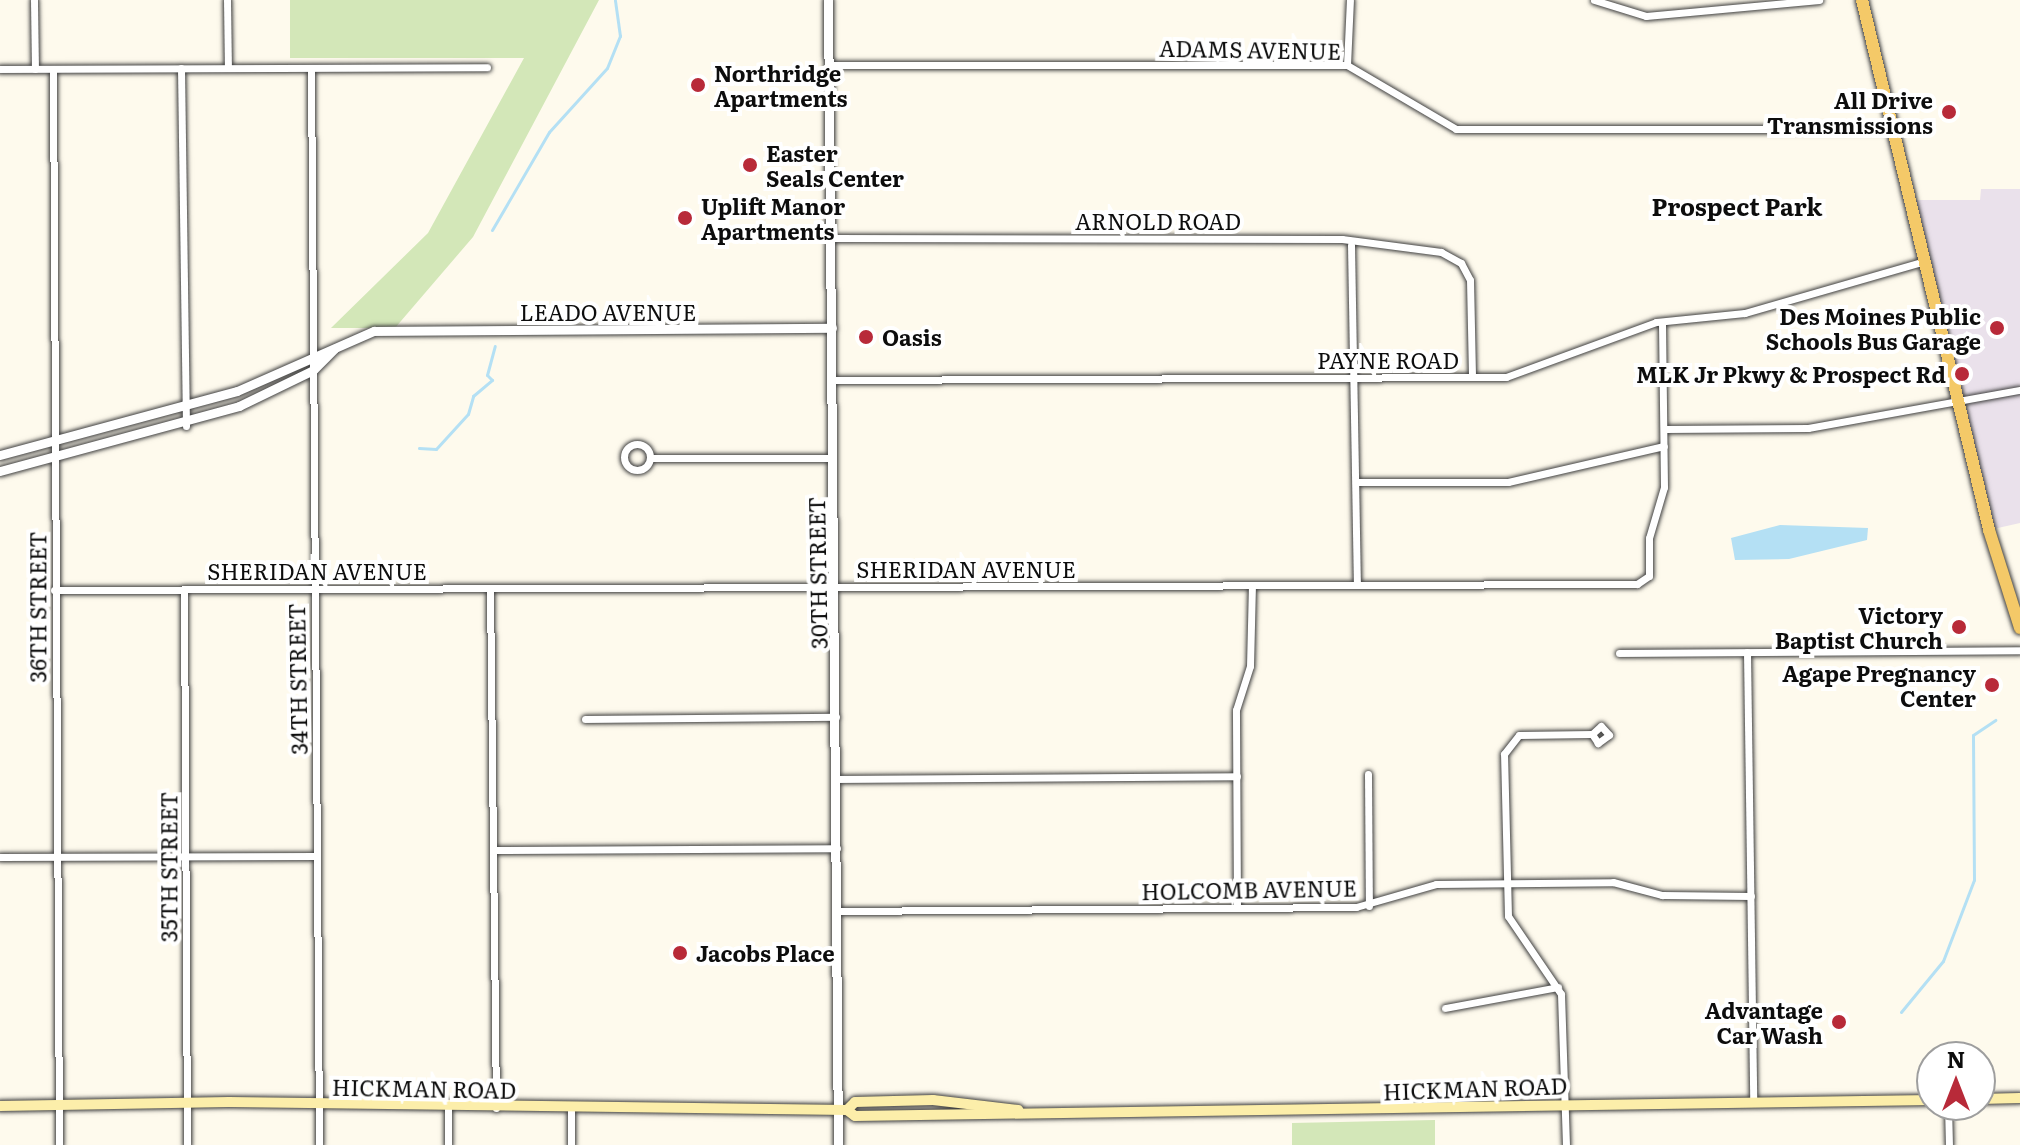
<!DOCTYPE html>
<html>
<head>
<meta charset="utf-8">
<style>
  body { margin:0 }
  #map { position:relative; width:2020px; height:1145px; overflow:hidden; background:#fefaed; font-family:Literata,serif }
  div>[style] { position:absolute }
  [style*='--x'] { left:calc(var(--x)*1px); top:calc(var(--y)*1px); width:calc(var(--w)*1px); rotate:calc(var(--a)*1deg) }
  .industrial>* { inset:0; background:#eae1eb }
  .green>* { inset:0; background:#d3e7b8 }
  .water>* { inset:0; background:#b4e0f4 }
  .stream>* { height:3px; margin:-1.5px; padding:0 1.5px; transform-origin:1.5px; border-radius:1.5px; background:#b4e0f4 }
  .roads { filter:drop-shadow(0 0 2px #404040) drop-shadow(0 0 2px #404040) }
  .minor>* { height:7px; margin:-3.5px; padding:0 3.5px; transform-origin:3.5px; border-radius:3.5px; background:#fff }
  .minor>.ring { margin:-3.5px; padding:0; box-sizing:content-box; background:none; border:7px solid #fff; border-radius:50% }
  .tertiary>* { height:9px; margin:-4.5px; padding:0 4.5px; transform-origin:4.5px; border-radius:4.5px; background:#fff }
  .secondary>* { height:10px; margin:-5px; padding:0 5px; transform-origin:5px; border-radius:5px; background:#fceeaa }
  .primary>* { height:12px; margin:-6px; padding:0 6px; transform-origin:6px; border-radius:6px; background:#f4c968 }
  .dots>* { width:22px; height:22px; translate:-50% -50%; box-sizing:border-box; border:4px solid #fff; border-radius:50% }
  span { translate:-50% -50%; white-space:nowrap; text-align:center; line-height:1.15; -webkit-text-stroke:8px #fff; paint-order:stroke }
  .street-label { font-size:22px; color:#0d0d0d }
  .poi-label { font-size:22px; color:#0d0d0d; font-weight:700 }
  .left { translate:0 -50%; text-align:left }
  .right { translate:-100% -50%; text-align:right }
  .neighbourhood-label { font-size:24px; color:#0d0d0d; font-weight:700 }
  .north { position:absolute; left:1916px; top:1041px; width:80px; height:80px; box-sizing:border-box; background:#fff; border:2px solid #9e9e9e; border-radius:50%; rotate:0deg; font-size:22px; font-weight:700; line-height:32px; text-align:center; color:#0d0d0d }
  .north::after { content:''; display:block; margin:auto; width:28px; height:36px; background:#b82a39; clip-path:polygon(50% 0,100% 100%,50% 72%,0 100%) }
</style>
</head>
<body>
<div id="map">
  <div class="industrial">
    <div style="clip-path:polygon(1981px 189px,2020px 189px,2020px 523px,1989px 530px,1910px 200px,1980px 200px)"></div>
  </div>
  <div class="green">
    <div style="clip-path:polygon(290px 0,599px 0,473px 237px,395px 328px,331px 328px,428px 233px,524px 58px,290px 58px)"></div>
    <div style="clip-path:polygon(1435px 1120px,1435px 1145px,1292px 1145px,1292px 1123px)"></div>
  </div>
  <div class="water">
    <div style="clip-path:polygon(1780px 525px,1868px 528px,1867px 540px,1789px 559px,1735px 560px,1731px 538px)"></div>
  </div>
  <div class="stream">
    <div style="--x:492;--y:230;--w:113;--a:-59.8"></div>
    <div style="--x:549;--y:132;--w:86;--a:-47.8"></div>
    <div style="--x:607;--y:68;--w:35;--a:-68"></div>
    <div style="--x:620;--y:36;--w:36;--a:-98"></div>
    <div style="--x:419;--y:448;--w:17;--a:3"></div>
    <div style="--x:436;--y:449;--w:47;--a:-47.6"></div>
    <div style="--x:468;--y:414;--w:19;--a:-74"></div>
    <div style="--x:473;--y:396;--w:25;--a:-40"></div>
    <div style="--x:492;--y:380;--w:7;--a:-135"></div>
    <div style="--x:487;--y:375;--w:30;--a:-75"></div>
    <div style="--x:1901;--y:1012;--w:66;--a:-50.5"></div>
    <div style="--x:1943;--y:961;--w:87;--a:-69.1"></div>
    <div style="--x:1974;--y:880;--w:145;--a:-90.4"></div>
    <div style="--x:1973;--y:735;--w:27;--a:-34"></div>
  </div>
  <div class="roads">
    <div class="minor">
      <div style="--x:34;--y:0;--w:69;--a:89.2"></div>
      <div style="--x:227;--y:0;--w:68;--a:89.2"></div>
      <div style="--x:1594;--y:0;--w:54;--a:17.1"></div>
      <div style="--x:1646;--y:16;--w:174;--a:-5.3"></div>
      <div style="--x:829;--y:65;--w:518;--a:0"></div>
      <div style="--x:1347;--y:65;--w:126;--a:30.4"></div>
      <div style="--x:1456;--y:129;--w:437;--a:0"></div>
      <div style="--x:1347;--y:65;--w:65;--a:-87.4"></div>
      <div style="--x:181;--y:68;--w:358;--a:89.2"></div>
      <div style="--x:311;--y:68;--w:1077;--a:89.57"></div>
      <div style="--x:0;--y:69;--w:487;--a:-0.2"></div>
      <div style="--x:53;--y:69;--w:1076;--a:89.68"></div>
      <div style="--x:831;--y:238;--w:511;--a:0.11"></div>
      <div style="--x:1342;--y:239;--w:100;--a:7.5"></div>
      <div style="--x:1441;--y:252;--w:23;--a:29"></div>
      <div style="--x:1461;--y:263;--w:19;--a:62"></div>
      <div style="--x:1470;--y:280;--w:97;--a:88.8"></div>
      <div style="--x:1351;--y:245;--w:339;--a:89"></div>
      <div style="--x:832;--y:380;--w:674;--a:-0.26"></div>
      <div style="--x:1506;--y:377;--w:160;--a:-20.1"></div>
      <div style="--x:1656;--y:322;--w:89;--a:-5.8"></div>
      <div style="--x:1745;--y:313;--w:187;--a:-16.1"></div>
      <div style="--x:1664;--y:429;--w:144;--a:-0.4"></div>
      <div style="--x:1808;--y:428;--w:215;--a:-10.2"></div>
      <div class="ring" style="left:624px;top:444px;width:19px;height:19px"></div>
      <div style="--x:650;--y:458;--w:183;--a:0"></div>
      <div style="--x:1356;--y:482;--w:152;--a:0"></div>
      <div style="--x:1508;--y:482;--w:160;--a:-13"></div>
      <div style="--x:490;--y:588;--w:520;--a:89.34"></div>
      <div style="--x:54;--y:590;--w:1583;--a:-0.22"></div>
      <div style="--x:1637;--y:584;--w:14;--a:-34"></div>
      <div style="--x:1649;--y:576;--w:38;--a:-90"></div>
      <div style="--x:1649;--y:538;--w:53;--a:-73.6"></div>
      <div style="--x:1664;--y:487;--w:165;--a:-90.7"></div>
      <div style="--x:184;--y:590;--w:555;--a:89.69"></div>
      <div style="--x:1747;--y:652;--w:450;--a:89.2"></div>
      <div style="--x:1619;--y:653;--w:401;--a:-0.4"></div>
      <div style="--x:585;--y:719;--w:251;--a:-0.5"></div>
      <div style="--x:1368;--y:774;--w:132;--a:89.6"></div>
      <div style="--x:837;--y:779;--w:400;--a:-0.4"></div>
      <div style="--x:494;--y:850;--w:343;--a:-0.3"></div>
      <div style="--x:0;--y:857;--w:317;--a:-0.2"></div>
      <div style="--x:1237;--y:908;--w:198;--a:-90.3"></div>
      <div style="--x:1236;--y:710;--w:46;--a:-72.3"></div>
      <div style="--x:1250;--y:666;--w:80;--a:-88.6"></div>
      <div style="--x:838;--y:911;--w:518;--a:-0.44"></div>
      <div style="--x:1356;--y:907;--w:83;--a:-16"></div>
      <div style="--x:1436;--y:884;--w:177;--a:-0.6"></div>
      <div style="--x:1613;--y:882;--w:51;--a:14.9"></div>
      <div style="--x:1662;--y:895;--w:89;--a:0.6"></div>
      <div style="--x:1445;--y:1008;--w:115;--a:-10.5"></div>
      <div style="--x:1948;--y:1105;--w:40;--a:88.6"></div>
      <div style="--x:448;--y:1109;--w:36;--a:90"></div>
      <div style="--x:571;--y:1111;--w:34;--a:90"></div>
      <div style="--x:1566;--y:1145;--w:151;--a:-91.9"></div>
      <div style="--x:1561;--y:994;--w:94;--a:-124.2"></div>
      <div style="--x:1508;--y:916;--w:162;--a:-91.4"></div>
      <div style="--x:1504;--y:754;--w:24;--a:-52"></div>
      <div style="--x:1519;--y:735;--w:73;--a:-0.8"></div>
      <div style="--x:1592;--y:734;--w:12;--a:-42"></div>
      <div style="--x:1601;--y:726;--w:12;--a:48"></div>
      <div style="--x:1609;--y:735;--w:14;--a:144"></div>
      <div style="--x:1598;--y:743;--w:11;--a:-124"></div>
    </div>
    <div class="tertiary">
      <div style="--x:828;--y:0;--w:1145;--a:89.5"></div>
      <div style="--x:0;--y:455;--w:245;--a:-15.1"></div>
      <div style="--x:237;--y:391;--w:150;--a:-23.7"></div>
      <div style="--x:374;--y:331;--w:458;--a:-0.4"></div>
      <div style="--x:0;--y:471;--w:248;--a:-15.2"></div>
      <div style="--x:239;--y:406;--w:82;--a:-25.9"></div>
      <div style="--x:313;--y:370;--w:30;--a:-45"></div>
    </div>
    <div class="secondary">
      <div style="--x:1980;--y:1099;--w:40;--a:-1.4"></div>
      <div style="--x:0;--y:1106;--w:229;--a:-1"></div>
      <div style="--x:229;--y:1102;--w:618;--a:0.74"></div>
      <div style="--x:847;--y:1110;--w:10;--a:37"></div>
      <div style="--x:855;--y:1116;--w:1077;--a:-0.85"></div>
      <div style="--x:847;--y:1110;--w:11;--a:-45"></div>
      <div style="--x:855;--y:1102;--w:78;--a:-1.5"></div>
      <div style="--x:933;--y:1100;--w:86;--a:6.7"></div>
    </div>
    <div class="primary">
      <div style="--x:1862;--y:0;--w:545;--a:76.52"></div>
      <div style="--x:1989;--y:530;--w:103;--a:72.4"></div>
    </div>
  </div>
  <div class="dots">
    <div style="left:698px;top:85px;background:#b82a39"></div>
    <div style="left:1949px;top:112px;background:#b82a39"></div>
    <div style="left:750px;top:165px;background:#b82a39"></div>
    <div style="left:685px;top:218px;background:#b82a39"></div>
    <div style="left:1997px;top:328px;background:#b82a39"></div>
    <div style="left:866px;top:337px;background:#b82a39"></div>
    <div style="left:1962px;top:374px;background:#b82a39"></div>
    <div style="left:1959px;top:627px;background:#b82a39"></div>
    <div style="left:1992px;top:685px;background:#b82a39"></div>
    <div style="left:680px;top:953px;background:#b82a39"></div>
    <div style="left:1839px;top:1022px;background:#b82a39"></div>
  </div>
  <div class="street-label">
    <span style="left:1250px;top:49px;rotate:1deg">ADAMS AVENUE</span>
    <span style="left:1158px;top:221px">ARNOLD ROAD</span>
    <span style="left:608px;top:312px">LEADO AVENUE</span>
    <span style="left:1388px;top:360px">PAYNE ROAD</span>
    <span style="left:966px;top:569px">SHERIDAN AVENUE</span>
    <span style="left:317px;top:571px">SHERIDAN AVENUE</span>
    <span style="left:817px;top:573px;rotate:-91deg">30TH STREET</span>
    <span style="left:37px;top:607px;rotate:-90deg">36TH STREET</span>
    <span style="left:297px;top:679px;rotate:-91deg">34TH STREET</span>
    <span style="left:168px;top:867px;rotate:-90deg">35TH STREET</span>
    <span style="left:1249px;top:889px;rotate:-1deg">HOLCOMB AVENUE</span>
    <span style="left:424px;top:1088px;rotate:1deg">HICKMAN ROAD</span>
    <span style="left:1475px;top:1088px;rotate:-2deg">HICKMAN ROAD</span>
  </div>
  <div class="poi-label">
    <span class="left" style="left:714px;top:85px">Northridge<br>Apartments</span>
    <span class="right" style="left:1933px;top:112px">All Drive<br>Transmissions</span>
    <span class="left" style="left:766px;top:165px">Easter<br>Seals Center</span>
    <span class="left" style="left:701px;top:218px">Uplift Manor<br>Apartments</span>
    <span class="right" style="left:1981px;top:328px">Des Moines Public<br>Schools Bus Garage</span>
    <span class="left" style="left:882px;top:337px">Oasis</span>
    <span class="right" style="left:1946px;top:374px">MLK Jr Pkwy &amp; Prospect Rd</span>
    <span class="right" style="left:1943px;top:627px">Victory<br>Baptist Church</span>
    <span class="right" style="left:1976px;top:685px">Agape Pregnancy<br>Center</span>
    <span class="left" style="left:696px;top:953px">Jacobs Place</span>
    <span class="right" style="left:1823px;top:1022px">Advantage<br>Car Wash</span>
  </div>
  <div class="neighbourhood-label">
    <span style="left:1737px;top:206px">Prospect Park</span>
  </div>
  <div class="north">N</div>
</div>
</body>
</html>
